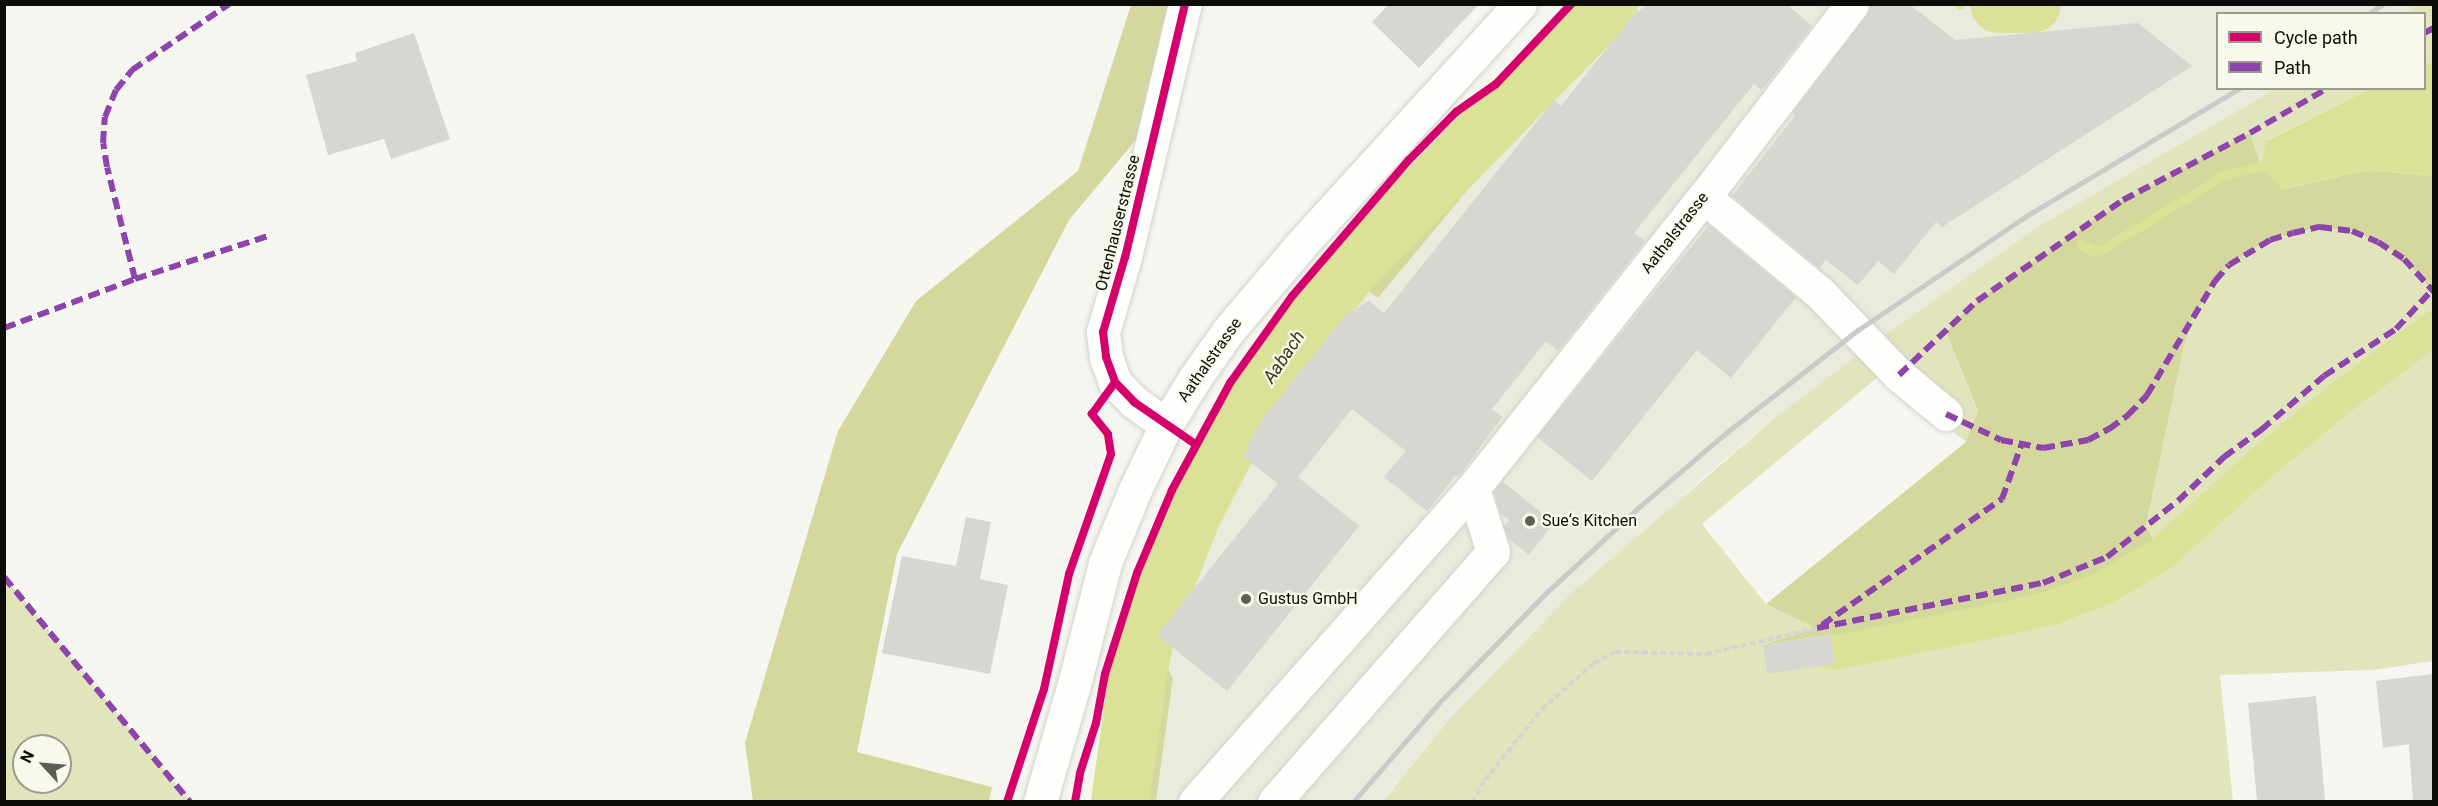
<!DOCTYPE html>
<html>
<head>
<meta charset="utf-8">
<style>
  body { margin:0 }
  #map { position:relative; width:2438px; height:806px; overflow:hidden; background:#f5f6ef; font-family:Roboto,sans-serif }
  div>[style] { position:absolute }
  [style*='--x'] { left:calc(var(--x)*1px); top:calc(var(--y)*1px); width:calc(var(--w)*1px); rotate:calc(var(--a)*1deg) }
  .built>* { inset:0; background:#e9ebdc }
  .green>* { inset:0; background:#e2e5bc }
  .forest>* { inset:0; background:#d4d89d }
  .water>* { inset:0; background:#dce198 }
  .stream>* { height:9px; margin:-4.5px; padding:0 4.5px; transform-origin:4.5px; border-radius:4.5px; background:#dce198 }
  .canal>* { height:34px; margin:-17px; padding:0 17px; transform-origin:17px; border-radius:17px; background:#dce198 }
  .river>* { height:58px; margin:-29px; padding:0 29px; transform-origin:29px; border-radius:29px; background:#dce198 }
  .building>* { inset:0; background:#d6d7d1 }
  .path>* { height:4px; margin-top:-2px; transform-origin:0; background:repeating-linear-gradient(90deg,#d4d4d2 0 6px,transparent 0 9px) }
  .roads { filter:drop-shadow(0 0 2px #d1d2cc) drop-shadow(0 0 2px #d1d2cc) }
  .minor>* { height:33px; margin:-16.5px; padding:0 16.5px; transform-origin:16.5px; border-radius:16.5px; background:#fefefd }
  .major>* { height:33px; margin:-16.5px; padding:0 16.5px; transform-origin:16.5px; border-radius:16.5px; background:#fefefd }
  .rail>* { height:4.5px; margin:-2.25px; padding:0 2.25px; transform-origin:2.25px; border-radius:2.25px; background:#cacac9 }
  .quiet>* { height:6px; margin-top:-3px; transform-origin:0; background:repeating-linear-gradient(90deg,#8e44ad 0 12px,transparent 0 18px) }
  .cycleway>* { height:8px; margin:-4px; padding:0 4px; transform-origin:4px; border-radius:4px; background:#d6006c }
  .dots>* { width:16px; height:16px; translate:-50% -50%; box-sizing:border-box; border:3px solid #f8f9ec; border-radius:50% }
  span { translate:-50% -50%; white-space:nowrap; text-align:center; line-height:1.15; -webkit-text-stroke:4.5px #f8f9ec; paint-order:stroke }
  .street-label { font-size:16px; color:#0c0c08 }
  .poi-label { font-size:16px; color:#0c0c08 }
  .left { translate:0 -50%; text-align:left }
  .water-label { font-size:18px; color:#37390e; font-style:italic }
  .frame { position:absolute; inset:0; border:6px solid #0c0c08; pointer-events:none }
  .legend { position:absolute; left:2216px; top:12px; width:210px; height:78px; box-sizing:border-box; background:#f8f9ec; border:2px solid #9a9a91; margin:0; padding:8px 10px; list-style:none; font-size:18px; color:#0c0c08 }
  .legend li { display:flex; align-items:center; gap:12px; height:30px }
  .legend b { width:30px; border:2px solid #9a9a91 }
  .north { position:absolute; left:12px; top:734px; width:60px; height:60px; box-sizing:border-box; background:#f8f9ec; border:2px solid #9a9a91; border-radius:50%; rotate:296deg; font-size:16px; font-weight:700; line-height:24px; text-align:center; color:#0c0c08 }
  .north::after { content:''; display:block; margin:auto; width:21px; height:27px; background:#5e5e59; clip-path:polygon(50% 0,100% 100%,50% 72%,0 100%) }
</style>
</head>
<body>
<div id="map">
  <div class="built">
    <div style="clip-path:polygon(1621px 5px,2418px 5px,2403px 14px,2218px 14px,2218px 88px,2275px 89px,2039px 226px,1872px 344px,1776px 417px,1706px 475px,1451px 717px,1382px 801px,1156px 801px,1173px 678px,1147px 631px,1242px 434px,1361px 284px,1378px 298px)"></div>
  </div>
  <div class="green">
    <div style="clip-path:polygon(2418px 5px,2433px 5px,2433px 62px,2425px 64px,2424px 14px,2403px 14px)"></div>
    <div style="clip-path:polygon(2275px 89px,2370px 89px,2267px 140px,2261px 166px,2250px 134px,1946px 332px,1978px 412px,1966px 442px,1880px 375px,1702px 524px,1766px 604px,1817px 628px,1763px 645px,1767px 673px,1835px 663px,1833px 653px,2054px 607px,2160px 555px,2146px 527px,2188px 327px,2215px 281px,2229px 265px,2270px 240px,2320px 227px,2352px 231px,2378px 242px,2404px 259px,2433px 292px,2433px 661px,2373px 670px,2220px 675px,2233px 801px,1382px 802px,1451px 717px,1573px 592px,1776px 417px,1872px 344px,2039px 226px)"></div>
    <div style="clip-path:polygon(evenodd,5px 577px,190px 801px,5px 801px,5px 577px,24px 746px,60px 746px,60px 782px,24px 782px,24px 746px)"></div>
  </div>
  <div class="forest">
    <div style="clip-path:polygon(1586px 4px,1621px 5px,1378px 298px,1361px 285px,1242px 434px,1147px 631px,1173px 678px,1156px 801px,1094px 801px,1111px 698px,1130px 614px,1144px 574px,1201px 447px,1233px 396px,1342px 250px)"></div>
    <div style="clip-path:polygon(1131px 5px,1185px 5px,1160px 111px,1069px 220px,897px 554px,857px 752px,992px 787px,989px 801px,753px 801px,745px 743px,838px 431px,916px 301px,1078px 171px)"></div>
    <div style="clip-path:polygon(2250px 133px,2261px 166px,2283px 189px,2368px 170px,2433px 176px,2433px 292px,2404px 259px,2378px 242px,2352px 231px,2320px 227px,2269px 240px,2229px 265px,2215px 281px,2188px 327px,2146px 526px,2160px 555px,2104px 588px,2054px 607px,2002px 619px,1833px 653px,1830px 635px,1763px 645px,1816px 628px,1766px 604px,1966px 442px,1978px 411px,1946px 332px,1961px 316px,1977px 301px,2123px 200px)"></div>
  </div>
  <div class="water">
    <div style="clip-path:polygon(2433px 62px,2433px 176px,2368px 170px,2282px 189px,2261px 166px,2266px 141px,2370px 89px,2424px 88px,2425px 64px)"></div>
  </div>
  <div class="stream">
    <div style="--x:1960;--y:5;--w:1;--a:-90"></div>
    <div style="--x:2081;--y:244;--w:14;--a:30"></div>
    <div style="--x:2093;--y:251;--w:8;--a:-7"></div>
    <div style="--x:2101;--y:250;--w:144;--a:-31.4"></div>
    <div style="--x:2224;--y:175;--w:38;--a:-14"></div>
  </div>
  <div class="canal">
    <div style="--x:1833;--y:653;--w:172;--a:-11.4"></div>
    <div style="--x:2002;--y:619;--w:53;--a:-13"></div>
    <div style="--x:2054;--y:607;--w:53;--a:-20.8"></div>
    <div style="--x:2104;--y:588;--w:65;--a:-30.5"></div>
    <div style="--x:2160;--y:555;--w:131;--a:-42.2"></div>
    <div style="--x:2257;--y:467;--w:105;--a:-39.6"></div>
    <div style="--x:2338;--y:400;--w:120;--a:-36.9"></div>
  </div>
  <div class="river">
    <div style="--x:1999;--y:4;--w:33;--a:0"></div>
    <div style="--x:1120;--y:802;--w:129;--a:-82"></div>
    <div style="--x:1138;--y:674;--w:46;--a:-78.7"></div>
    <div style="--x:1147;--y:629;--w:123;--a:-68.5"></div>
    <div style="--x:1192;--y:515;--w:74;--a:-62.7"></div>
    <div style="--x:1226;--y:449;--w:67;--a:-59.6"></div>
    <div style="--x:1260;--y:391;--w:78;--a:-55.5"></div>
    <div style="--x:1304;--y:327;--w:77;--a:-51.3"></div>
    <div style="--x:1352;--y:267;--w:368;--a:-45.7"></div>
  </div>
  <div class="building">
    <div style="clip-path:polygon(1389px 4px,1479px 4px,1419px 68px,1372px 22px)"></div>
    <div style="clip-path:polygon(1649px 4px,1786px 4px,1812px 26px,1762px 90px,1754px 84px,1634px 233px,1645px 241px,1558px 351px,1546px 341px,1492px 409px,1502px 417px,1459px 476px,1455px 476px,1427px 511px,1384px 477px,1406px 451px,1352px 409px,1298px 477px,1359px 526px,1227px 691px,1157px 635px,1278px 484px,1243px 456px,1250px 447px,1247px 445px,1264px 417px,1345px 316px,1369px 301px,1384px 313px,1554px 100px,1561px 106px,1635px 13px)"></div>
    <div style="clip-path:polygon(1870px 4px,1909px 4px,1955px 40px,2138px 23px,2192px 66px,1942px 227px,1936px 222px,1894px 274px,1878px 261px,1858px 285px,1826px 260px,1819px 268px,1732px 196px,1795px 116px,1792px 113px,1867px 15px)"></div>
    <div style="clip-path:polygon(414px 33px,450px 139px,391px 159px,384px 139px,328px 155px,306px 75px,357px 61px,355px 53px)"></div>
    <div style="clip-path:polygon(1709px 225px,1796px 297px,1731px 378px,1697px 350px,1592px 481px,1537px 437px)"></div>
    <div style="clip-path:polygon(1502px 481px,1554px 523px,1529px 555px,1508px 538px,1504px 526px,1509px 520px,1500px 513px,1494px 492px)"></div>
    <div style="clip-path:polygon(966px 517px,991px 522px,980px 579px,1008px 585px,990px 674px,882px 653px,902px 556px,956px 566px)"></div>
    <div style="clip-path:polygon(1831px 635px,1835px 664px,1767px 674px,1763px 645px)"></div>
    <div style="clip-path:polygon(2433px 674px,2433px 801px,2413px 801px,2409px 744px,2383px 748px,2376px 681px)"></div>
    <div style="clip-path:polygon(2316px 696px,2325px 801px,2257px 801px,2248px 703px)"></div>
  </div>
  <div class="path">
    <div style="--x:1472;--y:802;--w:26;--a:-59"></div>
    <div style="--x:1485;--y:780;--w:91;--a:-51.2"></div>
    <div style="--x:1542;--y:709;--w:69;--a:-41.5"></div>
    <div style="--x:1594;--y:663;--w:24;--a:-28"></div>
    <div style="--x:1615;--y:652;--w:91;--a:1.3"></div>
    <div style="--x:1706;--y:654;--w:114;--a:-13.2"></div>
  </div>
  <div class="roads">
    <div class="minor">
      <div style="--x:1704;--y:197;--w:149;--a:39.6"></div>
      <div style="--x:1819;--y:292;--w:115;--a:46.1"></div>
      <div style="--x:1899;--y:375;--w:61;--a:39.7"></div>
      <div style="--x:1166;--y:425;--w:39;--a:-144"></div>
      <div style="--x:1134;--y:402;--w:28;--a:-134"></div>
      <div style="--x:1115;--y:382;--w:27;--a:-110"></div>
      <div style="--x:1106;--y:357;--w:25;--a:-97"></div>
      <div style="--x:1103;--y:332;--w:78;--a:-73.7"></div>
      <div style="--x:1125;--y:257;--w:260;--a:-76.7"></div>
      <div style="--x:1195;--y:802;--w:419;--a:-48.5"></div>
      <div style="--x:1473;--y:488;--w:372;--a:-51.6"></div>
      <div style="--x:1704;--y:197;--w:243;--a:-52.5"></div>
      <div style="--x:1274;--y:802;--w:332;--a:-48.8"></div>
      <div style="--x:1493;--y:552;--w:67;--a:-107.4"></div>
    </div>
    <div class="major">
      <div style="--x:1040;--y:802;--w:126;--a:-73.9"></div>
      <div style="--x:1075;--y:681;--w:122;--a:-75.7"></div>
      <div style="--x:1105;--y:563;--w:77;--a:-67.8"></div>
      <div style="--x:1134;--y:492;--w:74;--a:-64.5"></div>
      <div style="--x:1166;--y:425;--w:55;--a:-58.3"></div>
      <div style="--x:1195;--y:378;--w:57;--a:-54.9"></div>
      <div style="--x:1228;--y:331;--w:111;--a:-49.7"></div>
      <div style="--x:1300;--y:246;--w:327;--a:-47.7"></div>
    </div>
  </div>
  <div class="rail">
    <div style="--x:2368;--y:14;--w:18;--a:-34"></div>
    <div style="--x:1353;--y:802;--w:131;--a:-49"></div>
    <div style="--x:1439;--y:703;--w:151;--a:-45.8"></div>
    <div style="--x:1544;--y:595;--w:127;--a:-42.8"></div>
    <div style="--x:1637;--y:509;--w:117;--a:-40.5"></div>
    <div style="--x:1726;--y:433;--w:167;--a:-38"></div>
    <div style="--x:1858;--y:330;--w:205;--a:-34.1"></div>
    <div style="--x:2028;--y:215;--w:247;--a:-30.9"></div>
  </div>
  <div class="quiet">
    <div style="--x:2424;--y:33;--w:11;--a:-27"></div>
    <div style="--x:135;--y:279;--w:140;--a:-17.9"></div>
    <div style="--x:4;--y:328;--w:140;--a:-20.5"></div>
    <div style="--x:135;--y:279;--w:115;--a:-104"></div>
    <div style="--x:107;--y:167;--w:24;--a:-99"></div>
    <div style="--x:103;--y:143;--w:26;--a:-86"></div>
    <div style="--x:105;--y:117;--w:29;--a:-68"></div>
    <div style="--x:116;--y:90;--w:26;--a:-51"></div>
    <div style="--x:132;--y:70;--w:117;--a:-34.2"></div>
    <div style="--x:1899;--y:375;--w:108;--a:-43.5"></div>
    <div style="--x:1977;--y:301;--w:178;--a:-34.7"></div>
    <div style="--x:2123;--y:200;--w:144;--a:-27.8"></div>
    <div style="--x:2250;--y:133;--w:90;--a:-30"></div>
    <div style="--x:1946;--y:414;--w:61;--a:25.3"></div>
    <div style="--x:2001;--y:440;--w:43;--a:10.8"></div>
    <div style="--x:2043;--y:448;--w:46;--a:-10.1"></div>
    <div style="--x:2088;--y:440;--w:24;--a:-28"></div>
    <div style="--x:2109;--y:429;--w:24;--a:-36"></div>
    <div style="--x:2128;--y:415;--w:28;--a:-46"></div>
    <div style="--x:2147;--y:395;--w:133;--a:-59.2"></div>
    <div style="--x:2215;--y:281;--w:21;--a:-49"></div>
    <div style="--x:2229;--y:265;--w:48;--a:-31.4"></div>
    <div style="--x:2270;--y:240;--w:24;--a:-17"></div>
    <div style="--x:2293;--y:233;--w:28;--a:-13"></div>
    <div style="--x:2320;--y:227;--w:32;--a:7"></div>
    <div style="--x:2352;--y:231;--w:28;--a:23"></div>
    <div style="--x:2378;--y:242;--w:31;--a:33"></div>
    <div style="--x:2404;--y:259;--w:45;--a:47.7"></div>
    <div style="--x:4;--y:577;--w:292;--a:50.4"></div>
    <div style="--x:1822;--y:625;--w:220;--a:-35"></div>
    <div style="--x:2002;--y:499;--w:56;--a:-70.3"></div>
    <div style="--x:1817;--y:628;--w:230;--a:-11.3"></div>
    <div style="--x:2043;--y:583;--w:69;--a:-22.1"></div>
    <div style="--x:2107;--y:557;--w:90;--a:-38.3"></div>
    <div style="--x:2178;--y:501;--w:64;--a:-43.7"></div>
    <div style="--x:2224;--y:457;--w:46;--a:-36.1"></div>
    <div style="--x:2261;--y:430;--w:83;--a:-40.6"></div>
    <div style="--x:2324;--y:376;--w:86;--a:-33.1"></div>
    <div style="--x:2396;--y:329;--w:56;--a:-47.2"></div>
  </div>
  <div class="cycleway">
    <div style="--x:1185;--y:4;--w:260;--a:103.3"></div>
    <div style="--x:1125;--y:257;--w:78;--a:106.3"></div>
    <div style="--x:1103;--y:332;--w:25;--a:83"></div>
    <div style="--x:1106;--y:357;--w:27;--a:70"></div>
    <div style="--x:1115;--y:382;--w:28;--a:46"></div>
    <div style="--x:1134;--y:402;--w:74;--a:34.5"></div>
    <div style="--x:1007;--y:802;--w:119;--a:-71.9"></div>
    <div style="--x:1044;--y:689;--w:118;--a:-77.7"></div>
    <div style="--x:1069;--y:574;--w:127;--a:-70.7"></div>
    <div style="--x:1111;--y:454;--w:20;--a:-99"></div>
    <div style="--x:1108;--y:434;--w:26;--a:-129"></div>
    <div style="--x:1092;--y:414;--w:39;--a:-54"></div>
    <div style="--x:1075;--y:802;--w:29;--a:-80"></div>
    <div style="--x:1080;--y:773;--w:52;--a:-72.3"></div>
    <div style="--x:1096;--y:723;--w:50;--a:-79.6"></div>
    <div style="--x:1105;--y:674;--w:106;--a:-72.4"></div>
    <div style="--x:1137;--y:573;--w:90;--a:-67.1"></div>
    <div style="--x:1172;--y:490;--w:122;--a:-61.5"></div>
    <div style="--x:1230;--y:383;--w:108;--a:-54.4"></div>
    <div style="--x:1293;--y:295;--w:177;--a:-49.4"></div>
    <div style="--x:1408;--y:161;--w:69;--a:-45.6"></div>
    <div style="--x:1456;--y:112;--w:49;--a:-35"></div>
    <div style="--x:1496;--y:84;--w:110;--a:-46.8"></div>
  </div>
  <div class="dots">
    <div style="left:1530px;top:521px;background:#5e5e59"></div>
    <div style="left:1246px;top:599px;background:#5e5e59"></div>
  </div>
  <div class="street-label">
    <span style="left:1118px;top:223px;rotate:-76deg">Ottenhauserstrasse</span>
    <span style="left:1675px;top:233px;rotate:-52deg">Aathalstrasse</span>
    <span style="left:1210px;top:360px;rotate:-55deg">Aathalstrasse</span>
  </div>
  <div class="poi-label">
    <span class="left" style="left:1542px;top:521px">Sue‘s Kitchen</span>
    <span class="left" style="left:1258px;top:599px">Gustus GmbH</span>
  </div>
  <div class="water-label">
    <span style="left:1284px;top:357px;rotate:-56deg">Aabach</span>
  </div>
  <div class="frame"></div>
  <ul class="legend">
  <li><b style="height:8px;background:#d6006c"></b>Cycle path</li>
  <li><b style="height:8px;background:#8e44ad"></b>Path</li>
  </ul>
  <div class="north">N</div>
</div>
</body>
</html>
